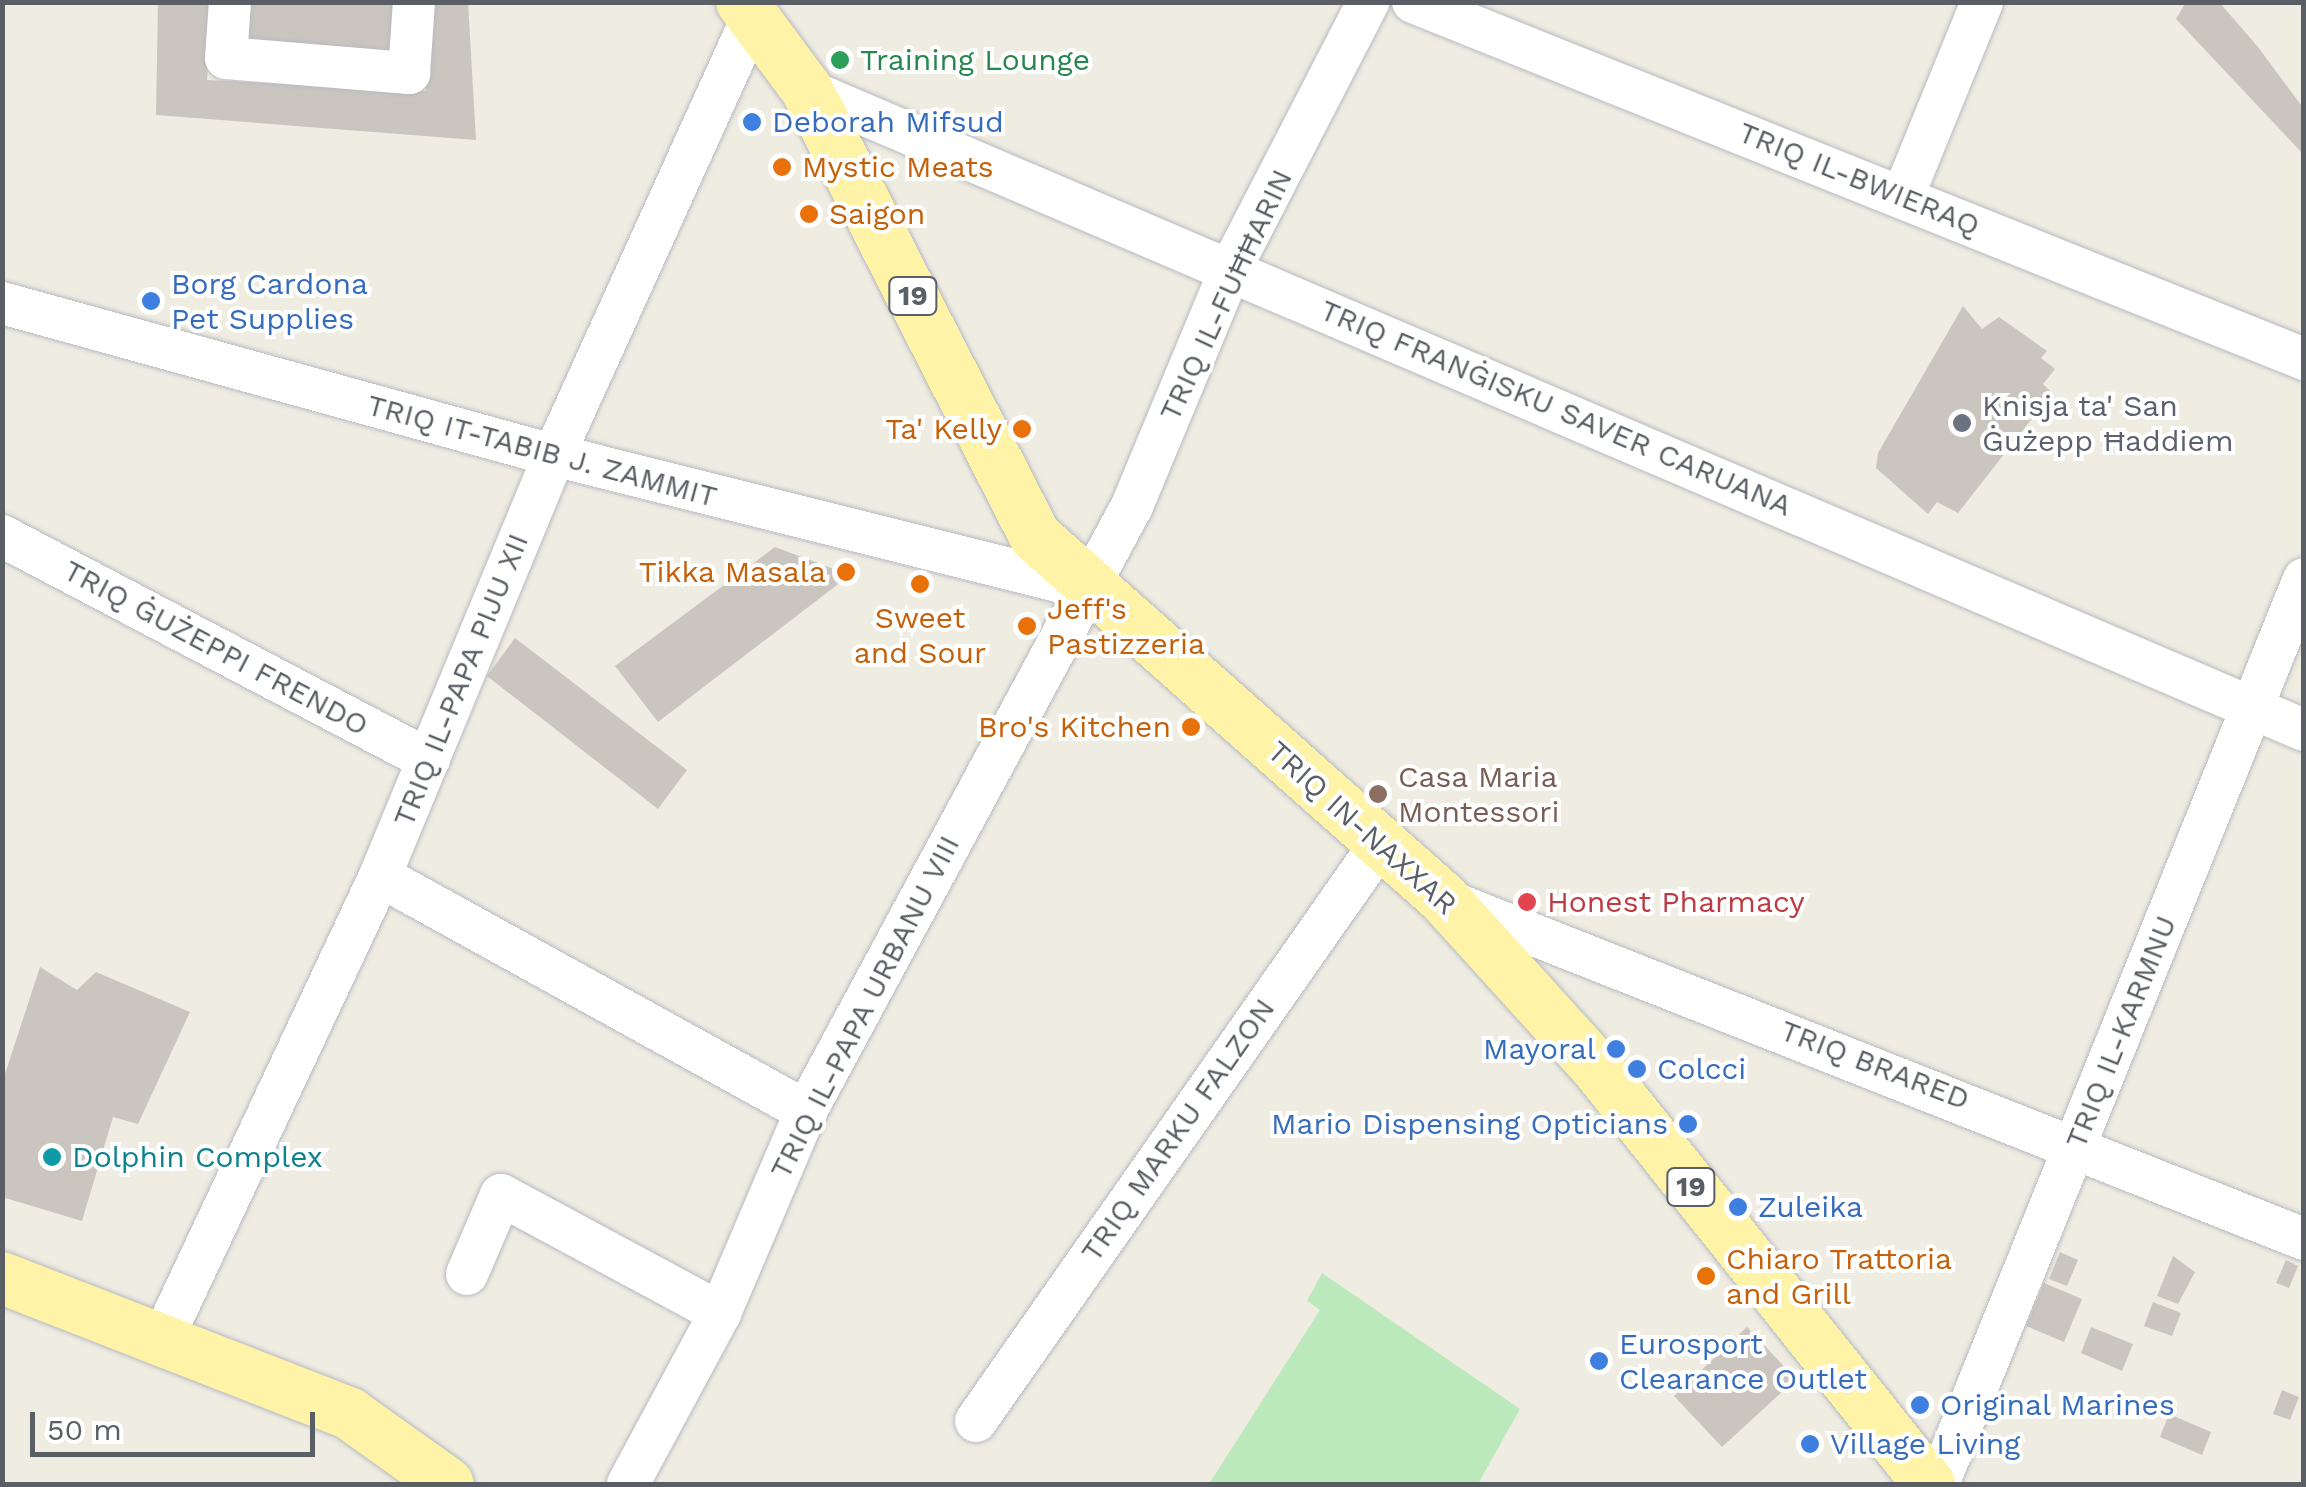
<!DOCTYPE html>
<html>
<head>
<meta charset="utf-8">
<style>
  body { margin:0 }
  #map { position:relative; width:2306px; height:1487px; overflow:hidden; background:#efece2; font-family:"Work Sans",sans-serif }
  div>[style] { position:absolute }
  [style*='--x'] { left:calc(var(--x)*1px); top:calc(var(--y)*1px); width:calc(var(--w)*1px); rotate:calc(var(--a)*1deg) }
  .green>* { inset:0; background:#bce9bc }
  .building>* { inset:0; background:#cac6bf }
  .roads { filter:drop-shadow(0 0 2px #b7bac0) drop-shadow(0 0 2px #b7bac0) }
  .minor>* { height:42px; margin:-21px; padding:0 21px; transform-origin:21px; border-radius:21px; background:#fff }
  .major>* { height:52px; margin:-26px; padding:0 26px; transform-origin:26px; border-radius:26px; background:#fff3a7 }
  .dots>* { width:28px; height:28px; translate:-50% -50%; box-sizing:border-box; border:5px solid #fff; border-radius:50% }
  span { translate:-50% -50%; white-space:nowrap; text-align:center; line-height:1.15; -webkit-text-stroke:8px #fff; paint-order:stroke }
  .shield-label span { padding:2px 8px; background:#fff; border:2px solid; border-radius:8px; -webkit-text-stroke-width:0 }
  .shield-label { font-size:28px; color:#5a5f65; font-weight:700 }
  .leisure-label { font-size:30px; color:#27864d }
  .left { translate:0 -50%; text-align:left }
  .shop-label { font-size:30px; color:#366cbe }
  .right { translate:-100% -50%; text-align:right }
  .food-label { font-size:30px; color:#c56008 }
  .street-label { font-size:30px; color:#5a5f65 }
  .worship-label { font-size:30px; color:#5b616d }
  .education-label { font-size:30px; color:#785e54 }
  .health-label { font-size:30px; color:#be3a42 }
  .culture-label { font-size:30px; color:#0d838f }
  .frame { position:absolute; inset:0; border:5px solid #5a5f65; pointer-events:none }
  .scale { position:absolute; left:30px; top:1412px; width:285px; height:45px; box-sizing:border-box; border:5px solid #5a5f65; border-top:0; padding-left:12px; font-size:30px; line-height:35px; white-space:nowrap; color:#5a5f65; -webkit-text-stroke:8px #fff; paint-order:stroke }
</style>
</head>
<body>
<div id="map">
  <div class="green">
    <div style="clip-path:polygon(1322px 1273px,1520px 1409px,1478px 1484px,1209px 1484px,1320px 1310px,1307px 1301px)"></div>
  </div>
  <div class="building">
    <div style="clip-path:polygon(158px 2px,212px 2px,207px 80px,426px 91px,430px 2px,468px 2px,476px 140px,156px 115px)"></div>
    <div style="clip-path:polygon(245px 2px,394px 2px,391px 52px,243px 40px)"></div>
    <div style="clip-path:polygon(2186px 2px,2219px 2px,2258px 47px,2304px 109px,2304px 155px,2176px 19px)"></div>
    <div style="clip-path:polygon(1963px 306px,1982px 329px,1999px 317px,2047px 351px,2041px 358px,2055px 369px,2043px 384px,2052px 393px,1958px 513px,1937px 502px,1928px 514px,1876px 468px,1878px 453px)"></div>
    <div style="clip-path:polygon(775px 547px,850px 575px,658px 722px,615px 666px)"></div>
    <div style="clip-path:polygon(515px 638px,687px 770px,658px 809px,487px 676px)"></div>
    <div style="clip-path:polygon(40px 967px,77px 990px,96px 972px,190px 1012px,138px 1124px,113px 1117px,82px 1221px,2px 1197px,2px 1083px)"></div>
    <div style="clip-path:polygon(2060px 1252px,2078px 1260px,2067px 1286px,2049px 1279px)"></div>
    <div style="clip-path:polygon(2173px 1256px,2195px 1272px,2178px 1304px,2157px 1296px)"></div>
    <div style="clip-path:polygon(2286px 1260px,2298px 1266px,2289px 1288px,2276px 1283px)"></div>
    <div style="clip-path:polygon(2044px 1283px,2082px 1299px,2064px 1342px,2026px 1326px)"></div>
    <div style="clip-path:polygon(2153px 1302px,2181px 1313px,2172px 1336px,2144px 1326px)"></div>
    <div style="clip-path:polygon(1747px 1327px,1796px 1379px,1722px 1447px,1674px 1396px)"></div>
    <div style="clip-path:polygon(2091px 1327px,2133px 1344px,2122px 1371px,2081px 1353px)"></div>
    <div style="clip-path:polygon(2282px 1390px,2299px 1397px,2290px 1420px,2273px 1414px)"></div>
    <div style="clip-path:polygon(2169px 1414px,2211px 1432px,2202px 1455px,2160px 1437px)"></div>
  </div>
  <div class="roads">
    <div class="minor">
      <div style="--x:230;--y:2;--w:56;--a:94.1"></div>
      <div style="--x:226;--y:58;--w:184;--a:4.7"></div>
      <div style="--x:409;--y:73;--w:71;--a:-86"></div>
      <div style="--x:1413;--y:2;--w:960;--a:21.83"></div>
      <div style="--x:807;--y:90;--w:1628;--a:23.15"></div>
      <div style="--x:1903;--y:196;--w:209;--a:-67.8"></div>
      <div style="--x:2;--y:303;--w:552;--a:15.45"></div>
      <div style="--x:534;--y:450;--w:568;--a:14.06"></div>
      <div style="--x:2;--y:536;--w:482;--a:27.7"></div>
      <div style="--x:380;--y:876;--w:487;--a:28.9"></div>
      <div style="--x:1443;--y:899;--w:926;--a:21.55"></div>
      <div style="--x:467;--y:1274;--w:86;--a:-66.7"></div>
      <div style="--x:501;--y:1195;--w:249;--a:28.3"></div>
      <div style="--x:162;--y:1340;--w:513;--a:-64.83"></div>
      <div style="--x:380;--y:876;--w:456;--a:-67.5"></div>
      <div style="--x:554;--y:455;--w:482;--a:-65.6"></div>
      <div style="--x:976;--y:1421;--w:709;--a:-54.99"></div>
      <div style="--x:628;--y:1484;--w:194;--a:-61.7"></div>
      <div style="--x:720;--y:1313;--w:220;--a:-66.9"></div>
      <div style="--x:806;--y:1111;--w:687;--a:-61.68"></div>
      <div style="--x:1132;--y:506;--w:258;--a:-67.4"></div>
      <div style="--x:1231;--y:268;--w:299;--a:-62.7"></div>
      <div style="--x:1938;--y:1484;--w:976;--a:-67.98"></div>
    </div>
    <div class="major">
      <div style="--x:742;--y:2;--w:109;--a:53.5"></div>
      <div style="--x:807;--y:90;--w:501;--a:62.92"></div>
      <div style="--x:1035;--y:536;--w:545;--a:41.58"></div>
      <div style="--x:1443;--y:898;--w:231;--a:47.8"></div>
      <div style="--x:1598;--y:1069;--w:531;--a:51.42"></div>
      <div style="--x:2;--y:1278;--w:374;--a:21.3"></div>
      <div style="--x:350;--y:1414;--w:120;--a:35.5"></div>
    </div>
  </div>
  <div class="dots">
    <div style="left:840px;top:60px;background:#2e9e5b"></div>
    <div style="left:752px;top:122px;background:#3f7fe0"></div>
    <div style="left:782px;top:167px;background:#e8710a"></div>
    <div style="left:809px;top:214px;background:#e8710a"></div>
    <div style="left:151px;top:301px;background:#3f7fe0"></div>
    <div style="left:1962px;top:423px;background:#6b7280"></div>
    <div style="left:1022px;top:429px;background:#e8710a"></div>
    <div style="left:846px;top:572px;background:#e8710a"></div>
    <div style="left:920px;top:584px;background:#e8710a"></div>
    <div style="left:1027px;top:626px;background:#e8710a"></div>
    <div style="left:1191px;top:727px;background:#e8710a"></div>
    <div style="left:1378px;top:794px;background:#8d6e63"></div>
    <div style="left:1527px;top:902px;background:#e0444e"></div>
    <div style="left:1616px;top:1049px;background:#3f7fe0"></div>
    <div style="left:1637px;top:1069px;background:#3f7fe0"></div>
    <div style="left:1688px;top:1124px;background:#3f7fe0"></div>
    <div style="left:52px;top:1157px;background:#0f9aa8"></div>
    <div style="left:1738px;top:1207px;background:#3f7fe0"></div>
    <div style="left:1706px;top:1276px;background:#e8710a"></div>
    <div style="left:1599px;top:1361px;background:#3f7fe0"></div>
    <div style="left:1920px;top:1405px;background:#3f7fe0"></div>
    <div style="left:1810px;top:1444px;background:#3f7fe0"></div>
  </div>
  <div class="shield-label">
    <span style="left:913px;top:296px">19</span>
    <span style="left:1691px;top:1187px">19</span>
  </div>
  <div class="leisure-label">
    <span class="left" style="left:860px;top:60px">Training Lounge</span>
  </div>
  <div class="shop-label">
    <span class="left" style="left:772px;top:122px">Deborah Mifsud</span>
    <span class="left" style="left:171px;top:301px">Borg Cardona<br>Pet Supplies</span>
    <span class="right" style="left:1596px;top:1049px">Mayoral</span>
    <span class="left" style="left:1657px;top:1069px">Colcci</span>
    <span class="right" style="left:1668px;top:1124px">Mario Dispensing Opticians</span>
    <span class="left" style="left:1758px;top:1207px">Zuleika</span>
    <span class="left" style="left:1619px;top:1361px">Eurosport<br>Clearance Outlet</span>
    <span class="left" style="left:1940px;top:1405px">Original Marines</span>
    <span class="left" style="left:1830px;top:1444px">Village Living</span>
  </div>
  <div class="food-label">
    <span class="left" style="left:802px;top:167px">Mystic Meats</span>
    <span class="left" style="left:829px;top:214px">Saigon</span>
    <span class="right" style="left:1002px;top:429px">Ta' Kelly</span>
    <span class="right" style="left:826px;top:572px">Tikka Masala</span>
    <span class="left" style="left:1047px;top:626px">Jeff's<br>Pastizzeria</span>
    <span style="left:920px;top:635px">Sweet<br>and Sour</span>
    <span class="right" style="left:1171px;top:727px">Bro's Kitchen</span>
    <span class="left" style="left:1726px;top:1276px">Chiaro Trattoria<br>and Grill</span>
  </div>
  <div class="street-label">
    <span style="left:1859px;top:179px;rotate:22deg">TRIQ IL-BWIERAQ</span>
    <span style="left:1226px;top:295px;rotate:-65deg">TRIQ IL-FUĦĦARIN</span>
    <span style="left:1556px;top:408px;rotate:23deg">TRIQ FRANĠISKU SAVER CARUANA</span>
    <span style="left:542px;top:451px;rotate:15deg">TRIQ IT-TABIB J. ZAMMIT</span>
    <span style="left:216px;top:648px;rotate:28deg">TRIQ ĠUŻEPPI FRENDO</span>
    <span style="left:461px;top:680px;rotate:-68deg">TRIQ IL-PAPA PIJU XII</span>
    <span style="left:1362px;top:828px;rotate:42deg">TRIQ IN-NAXXAR</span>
    <span style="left:865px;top:1007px;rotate:-63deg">TRIQ IL-PAPA URBANU VIII</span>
    <span style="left:2121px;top:1032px;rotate:-68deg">TRIQ IL-KARMNU</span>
    <span style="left:1875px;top:1065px;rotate:21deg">TRIQ BRARED</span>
    <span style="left:1178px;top:1130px;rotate:-55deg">TRIQ MARKU FALZON</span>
  </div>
  <div class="worship-label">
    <span class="left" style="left:1982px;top:423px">Knisja ta' San<br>Ġużepp Ħaddiem</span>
  </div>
  <div class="education-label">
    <span class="left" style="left:1398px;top:794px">Casa Maria<br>Montessori</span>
  </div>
  <div class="health-label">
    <span class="left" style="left:1547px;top:902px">Honest Pharmacy</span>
  </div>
  <div class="culture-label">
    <span class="left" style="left:72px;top:1157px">Dolphin Complex</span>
  </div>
  <div class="frame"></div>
  <div class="scale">50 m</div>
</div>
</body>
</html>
